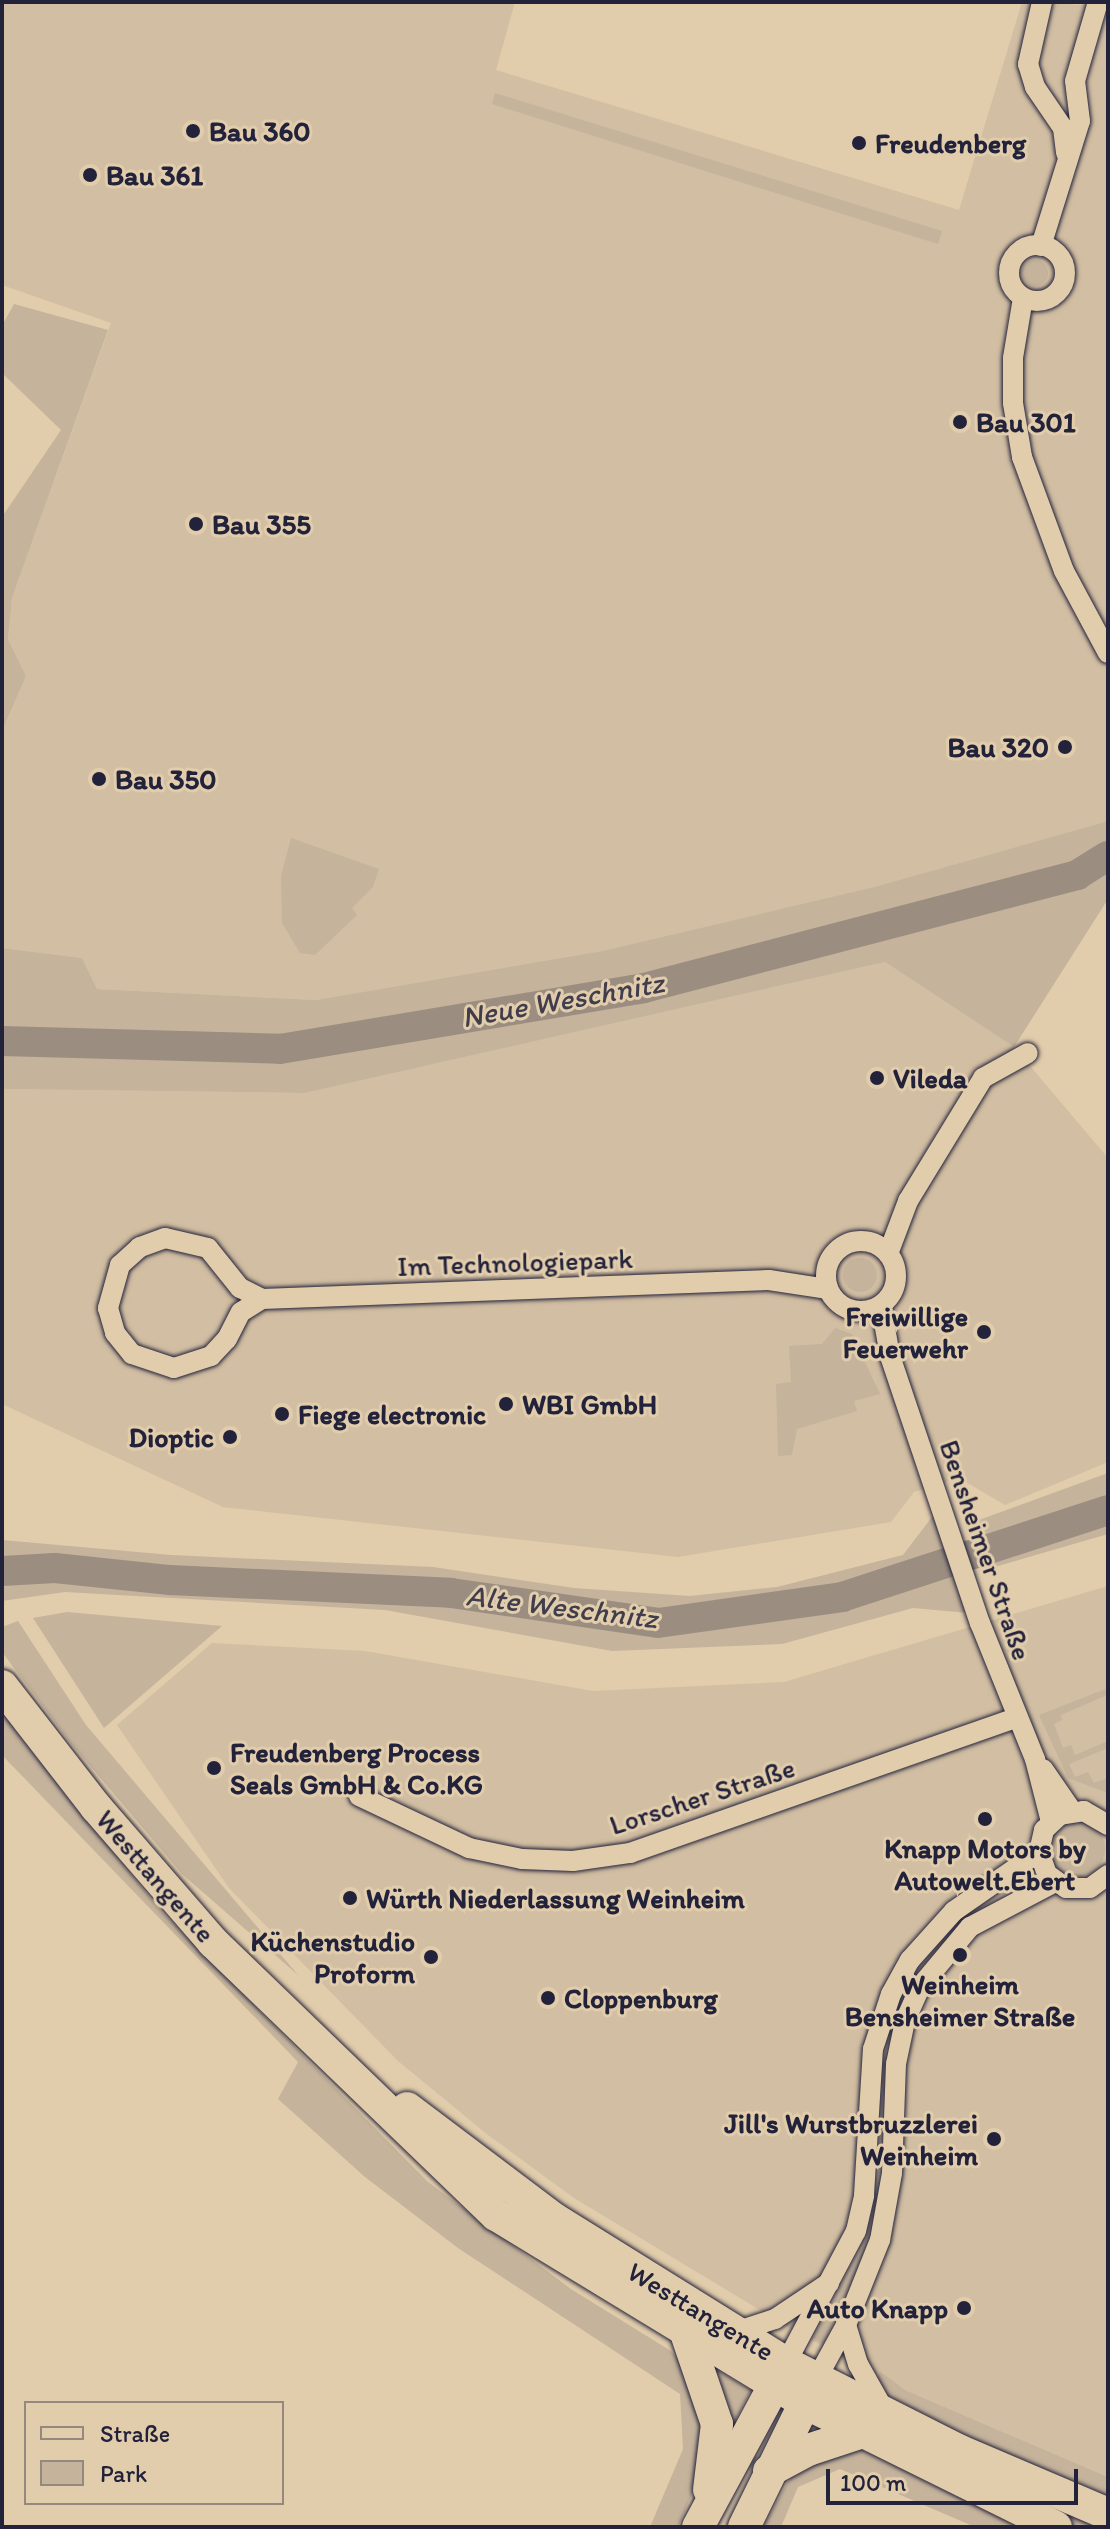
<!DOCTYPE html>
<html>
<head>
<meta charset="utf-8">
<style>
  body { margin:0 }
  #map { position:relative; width:1110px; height:2529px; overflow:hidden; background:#e1ccab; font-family:Itim,sans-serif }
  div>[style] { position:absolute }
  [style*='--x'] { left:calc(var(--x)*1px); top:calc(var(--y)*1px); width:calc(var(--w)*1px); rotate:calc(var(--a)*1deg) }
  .built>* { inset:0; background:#d2bea2 }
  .green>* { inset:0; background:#c5b39b }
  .round { border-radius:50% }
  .river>* { height:30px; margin:-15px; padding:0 15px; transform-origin:15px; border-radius:15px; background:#9b8e81 }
  .roads { filter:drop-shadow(0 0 2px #22223b) drop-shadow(0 0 2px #22223b) }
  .minor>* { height:20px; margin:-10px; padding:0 10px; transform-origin:10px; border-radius:10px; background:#e1ccab }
  .minor>.ring { margin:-10px; padding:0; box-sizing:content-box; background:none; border:20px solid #e1ccab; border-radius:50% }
  .primary>* { height:32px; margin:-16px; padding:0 16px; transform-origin:16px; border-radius:16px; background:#e1ccab }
  .dots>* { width:22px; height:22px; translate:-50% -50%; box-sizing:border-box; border:4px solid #e1ccab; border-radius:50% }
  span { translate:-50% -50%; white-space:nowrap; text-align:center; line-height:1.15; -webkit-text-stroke:6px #e1ccab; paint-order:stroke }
  .poi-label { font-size:28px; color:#22223b; font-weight:700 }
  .left { translate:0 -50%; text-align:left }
  .right { translate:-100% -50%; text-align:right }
  .street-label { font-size:28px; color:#22223b }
  .water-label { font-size:30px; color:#403d4c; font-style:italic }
  .frame { position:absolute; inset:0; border:4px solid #22223b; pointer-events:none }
  .legend { position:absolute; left:24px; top:2401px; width:260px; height:104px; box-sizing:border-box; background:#e1ccab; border:2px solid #95887e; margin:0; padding:10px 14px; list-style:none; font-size:24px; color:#22223b }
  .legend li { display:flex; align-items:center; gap:16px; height:40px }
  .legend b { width:40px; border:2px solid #95887e }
  .scale { position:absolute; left:826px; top:2469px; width:252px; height:36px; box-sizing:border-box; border:4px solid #22223b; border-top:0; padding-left:10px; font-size:24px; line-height:28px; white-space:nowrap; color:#22223b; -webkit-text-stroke:6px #e1ccab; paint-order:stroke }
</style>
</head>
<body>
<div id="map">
  <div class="built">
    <div style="clip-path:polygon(2px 2px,515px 2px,496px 70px,959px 210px,1022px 2px,1108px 6px,1108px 821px,874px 887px,602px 951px,316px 1000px,97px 989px,82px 958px,2px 948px,2px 731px,26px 676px,8px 639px,12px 598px,111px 323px,2px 285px)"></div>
    <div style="clip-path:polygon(885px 962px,1014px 1047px,1108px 1158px,1108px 1462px,1005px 1505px,959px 1478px,914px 1492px,891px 1522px,678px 1557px,223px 1507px,2px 1404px,2px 1089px,305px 1093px)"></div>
    <div style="clip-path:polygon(1108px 1586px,1108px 2477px,905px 2390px,798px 2333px,574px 2198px,488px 2135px,398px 2061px,229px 1888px,117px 1725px,212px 1643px,365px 1651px,593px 1691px,784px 1682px)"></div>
  </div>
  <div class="green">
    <div style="clip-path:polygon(495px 93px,942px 231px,938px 244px,492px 104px)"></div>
    <div class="round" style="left:1022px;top:260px;width:26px;height:26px"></div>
    <div style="clip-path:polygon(14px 304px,108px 330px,12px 598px,8px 639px,26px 676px,2px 731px,2px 517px,61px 430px,2px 373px,2px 326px)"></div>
    <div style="clip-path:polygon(1108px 821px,1108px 899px,1014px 1047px,885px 962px,305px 1093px,2px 1089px,2px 948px,82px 958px,97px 989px,316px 1000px,602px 951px,874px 887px)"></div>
    <div style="clip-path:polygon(291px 838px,379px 869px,373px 887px,352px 908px,357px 915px,315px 955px,300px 953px,282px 923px,281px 876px)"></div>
    <div class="round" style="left:843px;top:1258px;width:34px;height:34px"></div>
    <div style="clip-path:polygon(835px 1328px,852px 1334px,880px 1394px,854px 1401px,857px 1411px,797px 1429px,792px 1455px,778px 1456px,776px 1384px,791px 1382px,789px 1346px,822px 1344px)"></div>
    <div style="clip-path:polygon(1108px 1473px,1108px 1534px,984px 1570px,968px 1524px)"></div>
    <div style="clip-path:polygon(938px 1509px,969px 1613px,913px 1608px,782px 1644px,612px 1651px,385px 1610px,65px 1592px,2px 1601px,2px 1540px,171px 1555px,433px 1567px,574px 1588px,690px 1596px,777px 1587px,903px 1555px)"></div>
    <div style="clip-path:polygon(67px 1612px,222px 1626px,104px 1728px,33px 1618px)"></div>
    <div style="clip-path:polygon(18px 1621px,86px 1725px,298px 1975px,182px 1874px,69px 1741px,2px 1652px,2px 1627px)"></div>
    <div style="clip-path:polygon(1108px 1688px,1105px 1696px,1061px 1715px,1062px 1720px,1054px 1724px,1063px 1748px,1071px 1745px,1075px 1755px,1108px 1741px,1108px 1748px,1069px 1764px,1075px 1777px,1088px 1772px,1094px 1783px,1108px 1778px,1108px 1793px,1068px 1778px,1039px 1715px)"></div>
    <div style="clip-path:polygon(2px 1712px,159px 1909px,428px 2182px,571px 2289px,671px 2351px,693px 2374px,708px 2456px,678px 2527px,650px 2527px,683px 2449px,680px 2394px,458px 2248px,365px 2177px,278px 2099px,298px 2062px,2px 1755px)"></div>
    <div class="round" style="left:1049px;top:1821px;width:56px;height:56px"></div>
    <div style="clip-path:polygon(874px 2207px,879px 2209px,871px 2244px,823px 2344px,813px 2338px,861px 2247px)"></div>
    <div style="clip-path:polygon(703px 2362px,751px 2390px,727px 2436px)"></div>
    <div style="clip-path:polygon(881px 2372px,905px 2390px,1108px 2477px,1108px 2527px,975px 2527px,840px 2469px,798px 2487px,781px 2527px,763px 2527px,789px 2480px,827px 2434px,797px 2447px,809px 2422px,847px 2411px)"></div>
  </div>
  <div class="river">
    <div style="--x:2;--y:1041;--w:278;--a:1.6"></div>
    <div style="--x:280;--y:1049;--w:369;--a:-9.5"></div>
    <div style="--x:644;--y:988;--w:448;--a:-14.6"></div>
    <div style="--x:1077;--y:875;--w:36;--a:-32"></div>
    <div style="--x:2;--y:1571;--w:53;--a:-3.2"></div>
    <div style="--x:55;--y:1568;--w:116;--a:6"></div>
    <div style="--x:170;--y:1580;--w:281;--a:2.6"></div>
    <div style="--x:451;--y:1593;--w:209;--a:8.2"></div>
    <div style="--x:658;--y:1623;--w:186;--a:-8"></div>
    <div style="--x:842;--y:1597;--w:280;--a:-18.1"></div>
  </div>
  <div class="roads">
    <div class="minor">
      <div style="--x:1042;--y:2;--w:64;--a:102.7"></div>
      <div style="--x:1028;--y:64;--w:24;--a:73"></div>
      <div style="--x:1035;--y:87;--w:50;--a:55.7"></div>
      <div style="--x:1063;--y:128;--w:25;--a:83"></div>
      <div class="ring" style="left:1009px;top:245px;width:36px;height:36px"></div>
      <div style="--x:1041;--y:246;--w:131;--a:-72.7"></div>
      <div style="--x:1080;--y:121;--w:40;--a:-97.1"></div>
      <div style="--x:1075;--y:81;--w:82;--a:-73.8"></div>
      <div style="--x:1023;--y:298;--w:61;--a:99.5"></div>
      <div style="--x:1013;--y:358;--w:45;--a:90"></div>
      <div style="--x:1013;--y:403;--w:55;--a:80.5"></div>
      <div style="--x:1022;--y:457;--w:121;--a:69.8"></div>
      <div style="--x:1064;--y:571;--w:93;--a:61.8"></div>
      <div class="ring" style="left:826px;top:1241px;width:50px;height:50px"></div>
      <div style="--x:888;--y:1254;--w:57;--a:-69.3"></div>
      <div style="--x:908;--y:1201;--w:144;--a:-58.6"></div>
      <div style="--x:983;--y:1078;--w:51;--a:-29.1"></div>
      <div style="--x:262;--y:1299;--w:25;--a:-153"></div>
      <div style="--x:240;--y:1288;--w:51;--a:-128.7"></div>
      <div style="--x:208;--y:1248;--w:44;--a:-166.9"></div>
      <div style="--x:165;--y:1238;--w:27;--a:160"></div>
      <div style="--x:140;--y:1247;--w:27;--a:138"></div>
      <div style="--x:120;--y:1265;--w:45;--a:105.6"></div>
      <div style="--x:108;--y:1308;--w:26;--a:74"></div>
      <div style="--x:115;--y:1333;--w:27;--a:51"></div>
      <div style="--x:132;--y:1354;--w:44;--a:18.4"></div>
      <div style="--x:174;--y:1368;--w:39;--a:-18"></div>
      <div style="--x:211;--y:1356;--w:23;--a:-47"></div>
      <div style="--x:227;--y:1339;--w:30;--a:-63"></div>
      <div style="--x:241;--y:1312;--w:25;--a:-32"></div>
      <div style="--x:262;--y:1299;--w:507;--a:-2.15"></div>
      <div style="--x:769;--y:1280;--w:60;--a:8.7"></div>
      <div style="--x:881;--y:1305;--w:52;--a:80"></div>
      <div style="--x:890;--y:1356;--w:282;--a:71.4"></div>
      <div style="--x:980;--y:1623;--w:147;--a:68"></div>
      <div style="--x:1035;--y:1759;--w:65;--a:75.7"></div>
      <div style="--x:1043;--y:1769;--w:51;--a:55.4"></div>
      <div style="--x:359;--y:1796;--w:122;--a:25.3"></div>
      <div style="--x:469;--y:1848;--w:54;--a:11.7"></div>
      <div style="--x:522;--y:1859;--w:51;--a:2.2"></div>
      <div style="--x:573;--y:1861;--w:58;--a:-8"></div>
      <div style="--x:630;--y:1853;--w:409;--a:-19.3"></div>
      <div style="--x:1108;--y:1825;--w:28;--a:-150"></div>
      <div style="--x:1084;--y:1811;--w:24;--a:171"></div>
      <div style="--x:1060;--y:1815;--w:22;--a:137"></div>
      <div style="--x:1044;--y:1830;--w:23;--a:103"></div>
      <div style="--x:1039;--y:1852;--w:23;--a:70"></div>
      <div style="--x:1047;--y:1874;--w:24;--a:36"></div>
      <div style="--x:1066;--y:1888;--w:24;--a:0"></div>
      <div style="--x:1090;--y:1888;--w:22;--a:-36"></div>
      <div style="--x:846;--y:2325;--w:41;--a:72.9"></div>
      <div style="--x:858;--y:2364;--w:55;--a:60.6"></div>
      <div style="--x:735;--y:2332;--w:42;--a:-18"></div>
      <div style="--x:775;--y:2319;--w:65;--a:-33.7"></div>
      <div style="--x:786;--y:2363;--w:149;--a:-62.1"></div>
      <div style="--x:856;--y:2231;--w:37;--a:-77"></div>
      <div style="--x:864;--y:2195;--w:146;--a:-86.5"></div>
      <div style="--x:873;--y:2049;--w:58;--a:-71.9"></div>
      <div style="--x:891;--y:1994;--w:39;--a:-61"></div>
      <div style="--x:910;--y:1960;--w:66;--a:-48.1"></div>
      <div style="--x:954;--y:1911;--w:103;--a:-34.8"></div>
      <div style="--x:816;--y:2380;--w:63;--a:-61.4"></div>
      <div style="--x:846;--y:2325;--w:92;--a:-68.2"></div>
      <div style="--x:880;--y:2240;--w:68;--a:-79.8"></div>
      <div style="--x:892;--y:2173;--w:109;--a:-87.9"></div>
      <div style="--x:896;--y:2064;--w:44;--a:-78.2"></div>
      <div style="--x:905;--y:2021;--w:37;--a:-66"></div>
      <div style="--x:920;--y:1987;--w:78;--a:-50.2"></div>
      <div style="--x:970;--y:1927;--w:96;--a:-27.9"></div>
    </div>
    <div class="primary">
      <div style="--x:2;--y:1686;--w:153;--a:52.2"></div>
      <div style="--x:96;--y:1807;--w:179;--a:49.1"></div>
      <div style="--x:213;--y:1942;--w:393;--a:44"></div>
      <div style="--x:496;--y:2215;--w:362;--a:31.3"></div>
      <div style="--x:805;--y:2403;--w:280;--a:26.3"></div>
      <div style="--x:407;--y:2108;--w:183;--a:37"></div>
      <div style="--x:553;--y:2218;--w:274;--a:31.9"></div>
      <div style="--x:786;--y:2363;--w:193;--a:26.8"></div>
      <div style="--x:958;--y:2450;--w:163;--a:23.1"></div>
      <div style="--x:687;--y:2336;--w:93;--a:71.2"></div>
      <div style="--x:717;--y:2424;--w:66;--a:96.9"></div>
      <div style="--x:769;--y:2471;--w:44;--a:-28.3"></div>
      <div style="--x:808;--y:2450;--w:55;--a:-18.1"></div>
      <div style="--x:698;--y:2527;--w:179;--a:-61.7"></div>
      <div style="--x:744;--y:2527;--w:157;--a:-63.9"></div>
    </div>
  </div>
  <div class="dots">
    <div style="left:193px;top:131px;background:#22223b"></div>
    <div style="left:859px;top:143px;background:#22223b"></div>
    <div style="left:90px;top:175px;background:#22223b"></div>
    <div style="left:960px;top:422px;background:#22223b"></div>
    <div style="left:196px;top:524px;background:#22223b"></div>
    <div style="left:1065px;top:747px;background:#22223b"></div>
    <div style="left:99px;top:779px;background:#22223b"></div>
    <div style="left:877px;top:1078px;background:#22223b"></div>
    <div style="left:984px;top:1332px;background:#22223b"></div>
    <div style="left:506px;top:1404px;background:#22223b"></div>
    <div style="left:282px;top:1414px;background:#22223b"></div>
    <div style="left:230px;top:1437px;background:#22223b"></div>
    <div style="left:214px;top:1768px;background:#22223b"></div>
    <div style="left:985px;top:1819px;background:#22223b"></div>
    <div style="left:350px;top:1898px;background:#22223b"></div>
    <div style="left:960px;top:1955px;background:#22223b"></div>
    <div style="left:431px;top:1957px;background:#22223b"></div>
    <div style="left:548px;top:1998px;background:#22223b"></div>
    <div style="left:994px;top:2139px;background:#22223b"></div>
    <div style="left:964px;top:2308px;background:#22223b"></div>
  </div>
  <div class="poi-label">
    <span class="left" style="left:209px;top:131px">Bau 360</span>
    <span class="left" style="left:875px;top:143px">Freudenberg</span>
    <span class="left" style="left:106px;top:175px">Bau 361</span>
    <span class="left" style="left:976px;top:422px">Bau 301</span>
    <span class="left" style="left:212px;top:524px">Bau 355</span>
    <span class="right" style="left:1049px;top:747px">Bau 320</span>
    <span class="left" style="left:115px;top:779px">Bau 350</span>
    <span class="left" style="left:893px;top:1078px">Vileda</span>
    <span class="right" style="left:968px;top:1332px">Freiwillige<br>Feuerwehr</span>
    <span class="left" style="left:522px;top:1404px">WBI GmbH</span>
    <span class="left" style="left:298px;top:1414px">Fiege electronic</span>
    <span class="right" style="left:214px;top:1437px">Dioptic</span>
    <span class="left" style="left:230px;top:1768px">Freudenberg Process<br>Seals GmbH &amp; Co.KG</span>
    <span style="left:985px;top:1864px">Knapp Motors by<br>Autowelt.Ebert</span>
    <span class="left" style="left:366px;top:1898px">Würth Niederlassung Weinheim</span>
    <span class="right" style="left:415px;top:1957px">Küchenstudio<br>Proform</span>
    <span style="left:960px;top:2000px">Weinheim<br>Bensheimer Straße</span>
    <span class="left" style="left:564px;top:1998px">Cloppenburg</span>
    <span class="right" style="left:978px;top:2139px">Jill's Wurstbruzzlerei<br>Weinheim</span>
    <span class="right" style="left:948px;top:2308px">Auto Knapp</span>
  </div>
  <div class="street-label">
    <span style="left:515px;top:1262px;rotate:-2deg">Im Technologiepark</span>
    <span style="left:986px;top:1550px;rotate:71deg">Bensheimer Straße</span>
    <span style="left:702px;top:1796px;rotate:-18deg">Lorscher Straße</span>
    <span style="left:156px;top:1876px;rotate:49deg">Westtangente</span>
    <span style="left:701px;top:2311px;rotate:31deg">Westtangente</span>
  </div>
  <div class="water-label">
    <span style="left:563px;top:1000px;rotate:-10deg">Neue Weschnitz</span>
    <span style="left:562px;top:1607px;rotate:7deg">Alte Weschnitz</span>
  </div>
  <div class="frame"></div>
  <ul class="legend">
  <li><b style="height:10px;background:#e1ccab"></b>Straße</li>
  <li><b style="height:22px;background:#c5b39b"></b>Park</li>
  </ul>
  <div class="scale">100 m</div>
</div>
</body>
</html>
